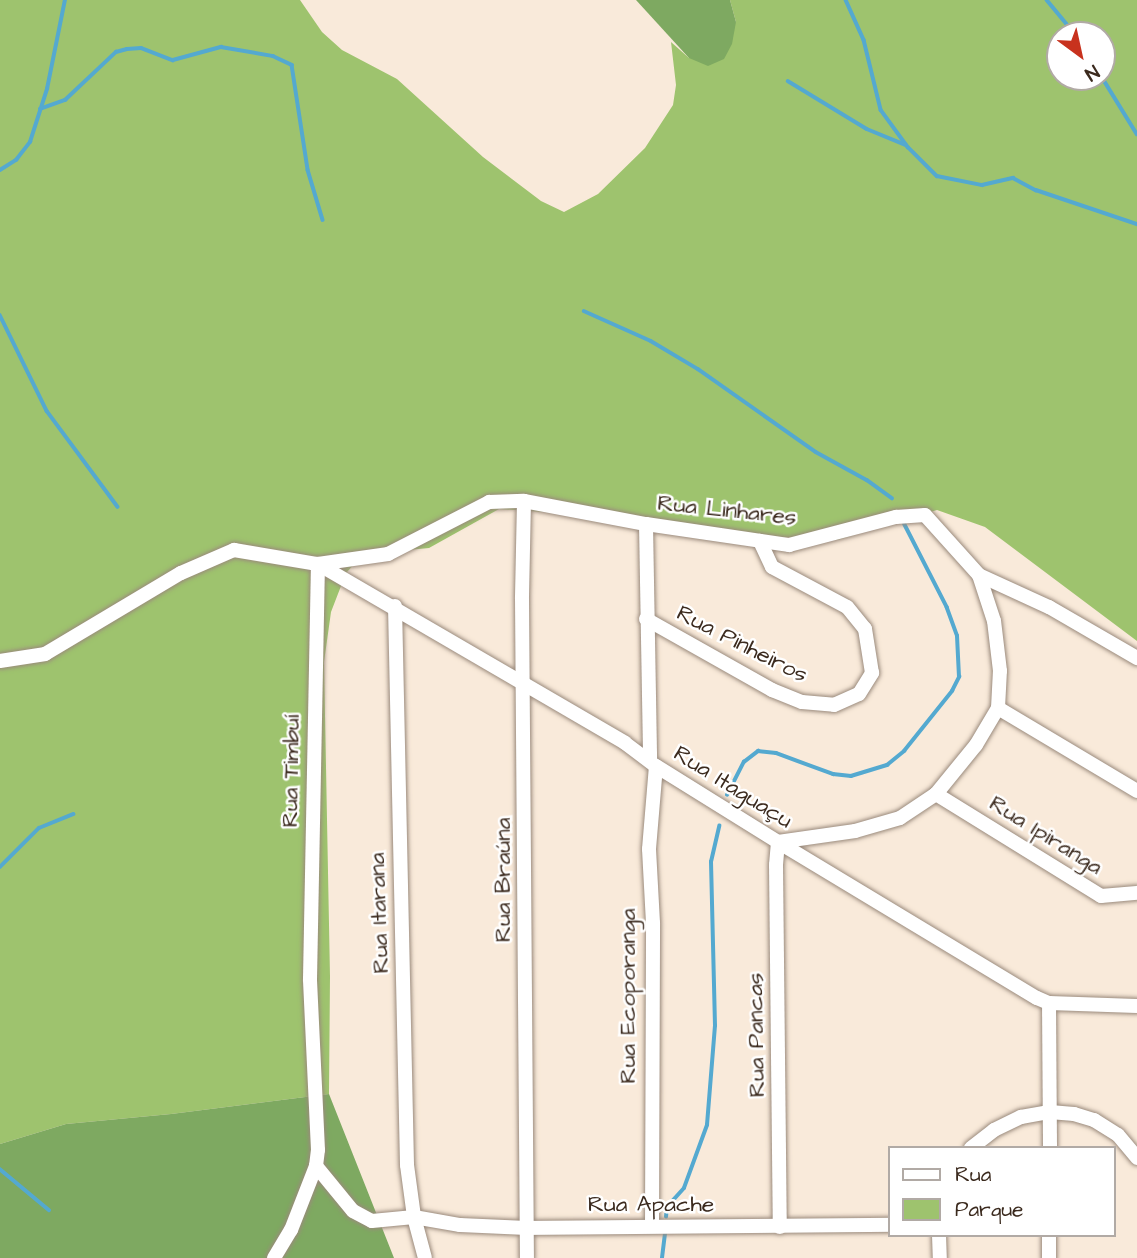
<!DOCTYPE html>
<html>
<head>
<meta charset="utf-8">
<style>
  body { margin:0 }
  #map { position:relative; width:1137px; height:1258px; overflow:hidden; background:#f9eada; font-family:"Architects Daughter",sans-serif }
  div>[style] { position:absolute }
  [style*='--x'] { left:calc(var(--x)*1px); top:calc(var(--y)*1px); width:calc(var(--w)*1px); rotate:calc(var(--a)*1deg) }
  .green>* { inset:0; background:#9ec36e }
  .forest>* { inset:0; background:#7ea961 }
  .stream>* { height:3.5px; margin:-1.75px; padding:0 1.75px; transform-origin:1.75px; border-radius:1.75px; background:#54a9d0 }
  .roads { filter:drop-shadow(0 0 2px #9a8a7c) drop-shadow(0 0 2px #9a8a7c) }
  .minor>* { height:14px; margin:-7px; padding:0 7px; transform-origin:7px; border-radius:7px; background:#fff }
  span { translate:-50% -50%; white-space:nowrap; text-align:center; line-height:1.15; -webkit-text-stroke:5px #fff; paint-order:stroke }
  .street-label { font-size:23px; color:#3b2a1e }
  .legend { position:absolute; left:888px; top:1146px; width:228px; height:91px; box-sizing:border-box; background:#fff; border:2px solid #b1aaa5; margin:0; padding:9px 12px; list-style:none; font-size:21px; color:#3b2a1e }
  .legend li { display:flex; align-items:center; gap:14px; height:35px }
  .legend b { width:35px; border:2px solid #b1aaa5 }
  .north { position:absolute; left:1046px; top:21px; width:70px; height:70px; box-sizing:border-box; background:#fff; border:2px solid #b1aaa5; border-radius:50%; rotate:147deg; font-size:19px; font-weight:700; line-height:28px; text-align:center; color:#3b2a1e }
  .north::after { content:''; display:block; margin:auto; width:24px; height:32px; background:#c8321e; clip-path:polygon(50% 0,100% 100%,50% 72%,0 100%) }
</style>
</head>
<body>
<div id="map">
  <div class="green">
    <div style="clip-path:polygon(evenodd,0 0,300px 0,322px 32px,342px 50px,397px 79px,483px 157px,541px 201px,564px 212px,598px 194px,645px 148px,673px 105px,676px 85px,671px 42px,689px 58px,736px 22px,730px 0,1137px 0,1137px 641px,985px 527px,937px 510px,837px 540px,685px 532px,573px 514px,499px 509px,429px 548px,386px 552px,359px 559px,346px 573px,331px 612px,324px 662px,330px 976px,329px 1094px,171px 1114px,66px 1124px,0 1144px,0 0,1060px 35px,1102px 35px,1102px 77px,1060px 77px,1060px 35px)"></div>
  </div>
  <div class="forest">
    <div style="clip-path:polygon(636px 0,730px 0,736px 22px,732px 44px,724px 59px,708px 66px,689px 58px)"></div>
    <div style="clip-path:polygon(329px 1094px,394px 1258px,0 1258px,0 1144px,66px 1124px,171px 1114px)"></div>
  </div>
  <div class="stream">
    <div style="--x:846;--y:0;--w:44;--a:65.8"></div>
    <div style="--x:864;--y:40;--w:72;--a:76.3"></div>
    <div style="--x:881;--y:110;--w:46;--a:53.9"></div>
    <div style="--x:908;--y:147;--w:41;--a:45"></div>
    <div style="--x:937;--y:176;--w:46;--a:11.3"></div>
    <div style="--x:982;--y:185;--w:32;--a:-13"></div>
    <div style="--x:1013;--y:178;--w:26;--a:28"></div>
    <div style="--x:1036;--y:190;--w:107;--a:18.6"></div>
    <div style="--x:1047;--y:0;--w:45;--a:50.4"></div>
    <div style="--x:1102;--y:77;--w:67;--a:58.4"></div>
    <div style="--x:788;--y:81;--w:92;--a:31.3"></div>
    <div style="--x:867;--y:129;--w:42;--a:22.3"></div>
    <div style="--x:40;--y:109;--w:27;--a:-20"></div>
    <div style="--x:65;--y:100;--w:70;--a:-43.3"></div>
    <div style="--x:116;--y:52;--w:11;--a:-15"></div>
    <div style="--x:127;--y:49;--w:14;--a:-4"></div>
    <div style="--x:141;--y:48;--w:34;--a:21"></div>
    <div style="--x:173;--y:60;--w:50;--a:-15.2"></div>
    <div style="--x:221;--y:47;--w:53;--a:9.8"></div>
    <div style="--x:273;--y:56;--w:21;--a:25"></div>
    <div style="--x:292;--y:65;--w:106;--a:81.3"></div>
    <div style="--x:308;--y:170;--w:52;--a:73.3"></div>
    <div style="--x:0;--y:170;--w:19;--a:-32"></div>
    <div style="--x:16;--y:160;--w:23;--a:-52"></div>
    <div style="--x:30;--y:142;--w:56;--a:-72.2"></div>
    <div style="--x:47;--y:89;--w:91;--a:-78.6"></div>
    <div style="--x:584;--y:311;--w:73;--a:24.1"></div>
    <div style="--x:651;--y:341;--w:55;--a:30.8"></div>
    <div style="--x:698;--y:369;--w:144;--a:35.1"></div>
    <div style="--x:816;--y:452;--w:58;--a:28.8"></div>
    <div style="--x:867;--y:480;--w:31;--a:36"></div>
    <div style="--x:0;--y:315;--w:107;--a:63.9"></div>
    <div style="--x:47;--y:411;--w:119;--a:53.5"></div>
    <div style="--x:727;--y:795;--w:37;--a:-63"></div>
    <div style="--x:744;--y:762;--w:18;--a:-38"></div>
    <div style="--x:758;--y:751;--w:18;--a:6"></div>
    <div style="--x:776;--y:753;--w:61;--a:20.2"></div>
    <div style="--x:833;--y:774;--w:18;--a:6"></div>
    <div style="--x:851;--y:776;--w:38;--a:-17"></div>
    <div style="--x:887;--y:765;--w:22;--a:-39"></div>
    <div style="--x:904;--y:751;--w:77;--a:-51.3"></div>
    <div style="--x:952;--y:691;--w:16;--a:-63"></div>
    <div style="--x:959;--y:677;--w:41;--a:-92.8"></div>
    <div style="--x:957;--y:636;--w:30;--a:-110"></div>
    <div style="--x:947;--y:608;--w:94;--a:-117.1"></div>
    <div style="--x:0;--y:867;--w:55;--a:-45"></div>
    <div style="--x:39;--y:828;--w:37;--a:-22"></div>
    <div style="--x:0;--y:1169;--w:64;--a:39.9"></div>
    <div style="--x:666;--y:1217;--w:10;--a:-84"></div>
    <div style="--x:667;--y:1207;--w:25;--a:-48"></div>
    <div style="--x:684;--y:1188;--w:67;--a:-69.9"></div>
    <div style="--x:707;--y:1125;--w:99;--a:-85.4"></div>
    <div style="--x:715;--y:1026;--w:164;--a:-91.4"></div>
    <div style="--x:711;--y:862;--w:37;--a:-77"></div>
    <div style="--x:662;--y:1258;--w:25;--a:-83"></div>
  </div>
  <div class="roads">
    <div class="minor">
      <div style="--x:524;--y:501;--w:98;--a:91.2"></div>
      <div style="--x:522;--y:599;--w:659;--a:89.57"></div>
      <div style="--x:646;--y:524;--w:237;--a:89"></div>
      <div style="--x:318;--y:564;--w:355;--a:30.2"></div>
      <div style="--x:625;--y:743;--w:39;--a:37"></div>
      <div style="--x:656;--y:766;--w:144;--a:31.9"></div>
      <div style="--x:778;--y:842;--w:302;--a:31.1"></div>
      <div style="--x:1037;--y:998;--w:13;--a:23"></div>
      <div style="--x:1049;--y:1003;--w:88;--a:2"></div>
      <div style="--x:395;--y:606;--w:559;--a:88.77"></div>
      <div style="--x:407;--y:1165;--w:52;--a:82.3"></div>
      <div style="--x:414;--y:1217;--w:42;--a:75"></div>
      <div style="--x:646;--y:619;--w:145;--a:29.4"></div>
      <div style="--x:772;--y:690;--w:32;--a:22"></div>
      <div style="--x:802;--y:702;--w:32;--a:5"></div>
      <div style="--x:834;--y:705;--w:27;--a:-24"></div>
      <div style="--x:859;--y:694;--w:25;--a:-58"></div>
      <div style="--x:872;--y:673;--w:45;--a:-99"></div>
      <div style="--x:865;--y:629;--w:28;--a:-129"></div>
      <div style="--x:847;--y:607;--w:85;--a:-151.9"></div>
      <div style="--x:772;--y:567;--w:29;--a:-115"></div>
      <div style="--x:0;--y:661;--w:46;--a:-8.8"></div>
      <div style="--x:45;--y:654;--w:158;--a:-30.8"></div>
      <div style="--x:181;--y:573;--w:58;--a:-23.5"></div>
      <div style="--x:234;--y:550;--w:85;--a:9.5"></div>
      <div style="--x:318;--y:564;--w:71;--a:-8.1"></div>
      <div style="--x:388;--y:554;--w:114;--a:-27.2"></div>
      <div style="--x:489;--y:502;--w:35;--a:-2"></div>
      <div style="--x:524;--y:501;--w:124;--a:10.7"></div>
      <div style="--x:646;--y:524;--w:145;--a:8.4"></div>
      <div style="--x:789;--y:545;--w:111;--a:-14.7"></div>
      <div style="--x:896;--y:517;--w:29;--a:-4"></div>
      <div style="--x:925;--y:515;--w:81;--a:48"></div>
      <div style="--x:979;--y:575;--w:77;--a:24.6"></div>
      <div style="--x:1049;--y:607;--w:102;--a:30.1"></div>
      <div style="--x:998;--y:708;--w:162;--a:30.8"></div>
      <div style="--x:936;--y:794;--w:194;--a:31.7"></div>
      <div style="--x:1101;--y:896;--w:36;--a:-5"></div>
      <div style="--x:778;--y:842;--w:78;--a:-8.1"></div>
      <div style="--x:855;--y:831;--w:47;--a:-16.1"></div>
      <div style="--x:900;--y:818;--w:43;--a:-33.7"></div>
      <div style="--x:936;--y:794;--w:63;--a:-50.8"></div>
      <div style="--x:976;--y:745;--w:43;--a:-59.3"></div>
      <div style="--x:998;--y:708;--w:37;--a:-87"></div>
      <div style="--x:1000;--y:671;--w:50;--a:-96.8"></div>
      <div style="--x:994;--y:621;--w:48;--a:-108.1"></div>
      <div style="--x:778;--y:842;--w:23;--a:95"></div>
      <div style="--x:776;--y:865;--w:362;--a:89.4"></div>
      <div style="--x:1049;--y:1003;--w:145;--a:89.6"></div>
      <div style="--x:971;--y:1148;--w:29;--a:-38"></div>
      <div style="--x:994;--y:1130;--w:30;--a:-26"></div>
      <div style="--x:1021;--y:1117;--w:29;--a:-10"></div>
      <div style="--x:1050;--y:1112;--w:24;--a:5"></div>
      <div style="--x:1074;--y:1114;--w:21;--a:17"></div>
      <div style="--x:1094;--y:1120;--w:28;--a:32"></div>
      <div style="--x:1118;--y:1135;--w:30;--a:50"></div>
      <div style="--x:316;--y:1166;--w:58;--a:50.6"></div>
      <div style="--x:353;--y:1211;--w:21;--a:28"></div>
      <div style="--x:372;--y:1221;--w:42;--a:-5.4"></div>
      <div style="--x:414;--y:1217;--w:47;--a:9.9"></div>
      <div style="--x:460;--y:1225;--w:67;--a:2.6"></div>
      <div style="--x:527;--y:1228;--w:363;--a:-0.5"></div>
      <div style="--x:652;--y:1226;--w:303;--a:-89.8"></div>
      <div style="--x:653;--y:923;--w:74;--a:-93.1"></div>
      <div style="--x:649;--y:849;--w:83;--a:-85.2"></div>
      <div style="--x:939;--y:1235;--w:23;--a:88"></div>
      <div style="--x:274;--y:1258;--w:33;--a:-59"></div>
      <div style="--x:291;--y:1230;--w:69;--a:-68.7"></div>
      <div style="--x:316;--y:1166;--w:16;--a:-83"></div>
      <div style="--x:318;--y:1150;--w:171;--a:-92.7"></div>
      <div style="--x:310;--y:979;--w:415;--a:-88.9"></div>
      <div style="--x:1049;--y:1258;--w:23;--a:-90"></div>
    </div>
  </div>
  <div class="street-label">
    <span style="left:727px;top:510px;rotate:6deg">Rua Linhares</span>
    <span style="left:742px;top:644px;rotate:27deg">Rua Pinheiros</span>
    <span style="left:291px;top:771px;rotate:-89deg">Rua Timbuí</span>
    <span style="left:733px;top:787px;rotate:32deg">Rua Itaguaçu</span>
    <span style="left:1046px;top:835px;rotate:32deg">Rua Ipiranga</span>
    <span style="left:503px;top:880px;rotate:-90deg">Rua Braúna</span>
    <span style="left:379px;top:913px;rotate:-92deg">Rua Itarana</span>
    <span style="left:628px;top:996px;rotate:-90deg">Rua Ecoporanga</span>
    <span style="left:756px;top:1035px;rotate:-91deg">Rua Pancas</span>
    <span style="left:651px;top:1204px">Rua Apache</span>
  </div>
  <ul class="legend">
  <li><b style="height:9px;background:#fff"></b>Rua</li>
  <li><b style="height:19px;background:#9ec36e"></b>Parque</li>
  </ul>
  <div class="north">N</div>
</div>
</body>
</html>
